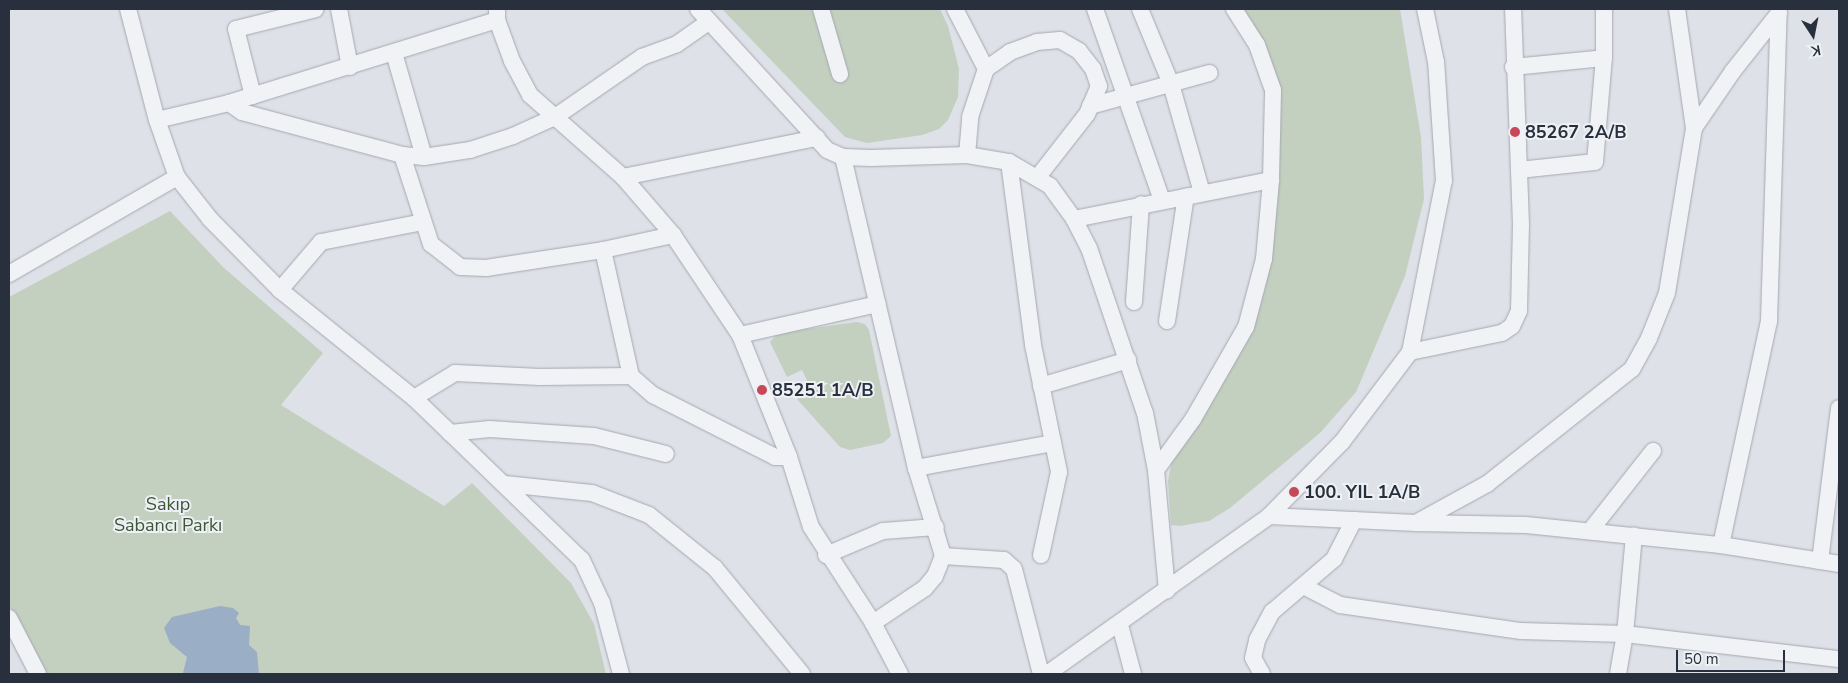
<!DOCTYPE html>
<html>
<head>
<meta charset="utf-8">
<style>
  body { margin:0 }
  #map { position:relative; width:1848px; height:683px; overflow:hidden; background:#dee1e7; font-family:"Nunito Sans",sans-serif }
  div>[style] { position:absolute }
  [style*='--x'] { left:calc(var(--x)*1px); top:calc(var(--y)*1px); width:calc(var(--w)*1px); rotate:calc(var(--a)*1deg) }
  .green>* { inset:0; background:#c3d0bf }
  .water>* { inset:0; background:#9aaec5 }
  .roads { filter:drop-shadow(0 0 1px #a4a8b1) drop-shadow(0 0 1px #a4a8b1) }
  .minor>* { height:16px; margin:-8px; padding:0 8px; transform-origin:8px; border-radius:8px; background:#f0f2f5 }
  .dots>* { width:14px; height:14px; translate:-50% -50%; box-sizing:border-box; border:2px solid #edf0f4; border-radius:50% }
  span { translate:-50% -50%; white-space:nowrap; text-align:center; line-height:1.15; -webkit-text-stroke:4px #edf0f4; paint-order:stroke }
  .poi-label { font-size:18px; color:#282f3d; font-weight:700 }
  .left { translate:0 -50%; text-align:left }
  .park-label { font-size:18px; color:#3c5736 }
  .frame { position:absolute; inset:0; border:10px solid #282f3d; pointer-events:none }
  .north { position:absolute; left:1788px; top:10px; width:50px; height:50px; -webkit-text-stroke:4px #edf0f4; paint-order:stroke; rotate:169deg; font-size:14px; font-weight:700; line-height:20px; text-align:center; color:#282f3d }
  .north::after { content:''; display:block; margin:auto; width:18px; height:22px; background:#282f3d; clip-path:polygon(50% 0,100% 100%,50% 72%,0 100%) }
  .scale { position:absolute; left:1676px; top:650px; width:109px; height:22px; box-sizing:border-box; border:2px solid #282f3d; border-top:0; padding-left:6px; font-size:15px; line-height:18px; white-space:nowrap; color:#282f3d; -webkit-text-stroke:4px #edf0f4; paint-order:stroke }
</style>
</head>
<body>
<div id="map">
  <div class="green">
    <div style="clip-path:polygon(722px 9px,940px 9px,948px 26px,959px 69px,958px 97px,948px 120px,939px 129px,922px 135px,867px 143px,845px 137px)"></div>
    <div style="clip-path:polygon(1229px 9px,1400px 9px,1421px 137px,1424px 199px,1405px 276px,1356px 392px,1320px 433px,1230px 508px,1209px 521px,1180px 526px,1171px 525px,1168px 481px,1173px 454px,1257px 295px,1267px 120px,1263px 82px,1254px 53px)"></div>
    <div style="clip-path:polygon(170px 211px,224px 268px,323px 353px,281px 405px,444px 506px,472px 483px,571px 583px,594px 624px,606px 674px,45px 674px,9px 605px,9px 297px)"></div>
    <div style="clip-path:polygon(857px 322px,865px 324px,869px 330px,891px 436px,883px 443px,850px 450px,840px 447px,797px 399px,812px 391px,802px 370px,787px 377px,770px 342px,778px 333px)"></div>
  </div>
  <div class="water">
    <div style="clip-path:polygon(220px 606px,233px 608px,239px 613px,236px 618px,240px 625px,250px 626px,249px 645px,257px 652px,259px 674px,183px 673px,187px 657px,170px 643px,164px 628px,172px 617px)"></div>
  </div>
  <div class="roads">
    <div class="minor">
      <div style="--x:128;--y:9;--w:115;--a:75.4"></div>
      <div style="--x:157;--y:120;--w:60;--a:70.7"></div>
      <div style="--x:177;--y:177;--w:53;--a:51.8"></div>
      <div style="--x:210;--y:219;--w:100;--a:45.4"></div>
      <div style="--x:280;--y:290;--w:172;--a:38.9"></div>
      <div style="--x:414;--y:398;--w:233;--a:44"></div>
      <div style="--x:582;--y:560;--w:47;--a:65.1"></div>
      <div style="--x:602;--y:603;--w:73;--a:75"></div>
      <div style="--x:339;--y:9;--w:59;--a:79.3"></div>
      <div style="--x:497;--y:9;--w:11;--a:90"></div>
      <div style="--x:497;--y:20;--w:44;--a:69.9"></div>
      <div style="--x:512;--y:61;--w:38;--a:62"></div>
      <div style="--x:530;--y:95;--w:124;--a:41.4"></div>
      <div style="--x:623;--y:177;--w:77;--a:49.2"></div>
      <div style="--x:673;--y:235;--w:120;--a:56.2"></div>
      <div style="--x:740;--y:335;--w:131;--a:68.1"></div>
      <div style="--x:789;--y:457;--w:73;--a:72.6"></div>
      <div style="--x:811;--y:527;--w:114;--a:57.1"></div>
      <div style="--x:873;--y:623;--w:58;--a:62.1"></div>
      <div style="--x:698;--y:9;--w:191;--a:47.5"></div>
      <div style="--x:827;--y:150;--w:17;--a:24"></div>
      <div style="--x:843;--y:157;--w:28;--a:2"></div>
      <div style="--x:871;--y:158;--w:96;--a:-1.8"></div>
      <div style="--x:967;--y:155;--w:43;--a:9.5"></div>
      <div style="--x:1009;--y:162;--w:48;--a:30.3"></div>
      <div style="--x:1050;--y:186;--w:41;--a:54"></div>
      <div style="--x:1074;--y:219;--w:33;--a:63"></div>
      <div style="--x:1089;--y:248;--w:174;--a:71.3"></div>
      <div style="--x:1145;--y:413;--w:58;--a:79.1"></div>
      <div style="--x:1156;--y:470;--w:121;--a:84.8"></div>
      <div style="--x:821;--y:9;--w:68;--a:73.7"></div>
      <div style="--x:955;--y:9;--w:68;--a:62.7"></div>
      <div style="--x:1095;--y:9;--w:202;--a:70.7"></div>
      <div style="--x:1140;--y:9;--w:81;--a:67.5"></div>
      <div style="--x:1171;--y:84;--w:113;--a:74.1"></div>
      <div style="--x:1677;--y:9;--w:120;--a:81.9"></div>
      <div style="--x:394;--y:53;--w:108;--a:73.9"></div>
      <div style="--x:1513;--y:67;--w:91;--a:-5.6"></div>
      <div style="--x:253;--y:96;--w:69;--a:-104.2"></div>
      <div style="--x:236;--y:29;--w:82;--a:-14"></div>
      <div style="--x:229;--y:103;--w:16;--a:35"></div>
      <div style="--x:242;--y:112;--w:166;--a:15"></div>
      <div style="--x:402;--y:155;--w:22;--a:5"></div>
      <div style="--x:424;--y:157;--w:47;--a:-8.7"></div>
      <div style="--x:470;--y:150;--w:45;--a:-18"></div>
      <div style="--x:513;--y:136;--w:46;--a:-24.3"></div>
      <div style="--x:555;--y:117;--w:106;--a:-34.6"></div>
      <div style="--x:642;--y:57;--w:37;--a:-20"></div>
      <div style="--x:677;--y:44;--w:39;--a:-35"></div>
      <div style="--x:1090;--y:106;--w:124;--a:-15.4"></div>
      <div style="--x:157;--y:120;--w:74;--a:-13.3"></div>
      <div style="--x:229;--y:103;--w:281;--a:-17.2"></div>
      <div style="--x:402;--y:155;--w:94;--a:72"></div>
      <div style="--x:431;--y:244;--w:37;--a:38"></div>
      <div style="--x:460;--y:267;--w:26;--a:2"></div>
      <div style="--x:486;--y:268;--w:118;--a:-8.7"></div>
      <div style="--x:603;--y:250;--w:72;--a:-12.1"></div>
      <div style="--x:967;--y:155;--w:38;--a:-85"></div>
      <div style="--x:970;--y:117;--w:51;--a:-71.6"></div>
      <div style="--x:986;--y:69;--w:29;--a:-35"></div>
      <div style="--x:1010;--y:52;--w:29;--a:-20"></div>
      <div style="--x:1037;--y:42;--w:23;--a:-5"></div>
      <div style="--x:1060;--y:40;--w:22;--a:30"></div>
      <div style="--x:1079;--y:51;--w:23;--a:52"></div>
      <div style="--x:1093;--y:69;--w:18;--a:71"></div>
      <div style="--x:1099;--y:86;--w:30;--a:113"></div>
      <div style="--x:1087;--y:114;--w:81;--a:128"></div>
      <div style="--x:843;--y:157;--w:319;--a:76.8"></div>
      <div style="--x:916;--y:468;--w:92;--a:72.9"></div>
      <div style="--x:943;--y:556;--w:22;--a:112"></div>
      <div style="--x:935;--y:576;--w:16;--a:130"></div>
      <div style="--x:925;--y:588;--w:63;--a:146.1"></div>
      <div style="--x:1009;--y:162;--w:185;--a:82.5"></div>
      <div style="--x:1033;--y:345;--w:130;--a:78.4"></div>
      <div style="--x:1059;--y:472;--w:85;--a:102.2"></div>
      <div style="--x:1519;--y:170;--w:76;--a:-6"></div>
      <div style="--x:1595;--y:162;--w:104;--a:-85.1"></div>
      <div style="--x:1604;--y:58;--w:49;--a:-90"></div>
      <div style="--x:623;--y:177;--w:198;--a:-11.4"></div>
      <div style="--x:1074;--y:219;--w:201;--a:-11.2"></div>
      <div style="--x:603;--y:250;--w:129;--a:77.5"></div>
      <div style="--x:631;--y:376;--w:29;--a:41"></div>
      <div style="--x:653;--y:395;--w:137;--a:26.9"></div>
      <div style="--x:775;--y:457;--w:14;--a:0"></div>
      <div style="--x:9;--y:274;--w:194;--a:-30"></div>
      <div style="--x:280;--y:290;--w:63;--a:-49.5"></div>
      <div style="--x:321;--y:242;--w:104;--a:-11.1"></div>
      <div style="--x:1134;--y:302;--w:98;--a:-85.9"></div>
      <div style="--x:1167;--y:321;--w:126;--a:-81.4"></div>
      <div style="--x:740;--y:335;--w:141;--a:-12.7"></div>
      <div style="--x:1410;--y:352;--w:94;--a:-11.7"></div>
      <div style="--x:1502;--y:333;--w:12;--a:-35"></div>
      <div style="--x:1512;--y:326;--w:17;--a:-65"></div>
      <div style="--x:1519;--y:311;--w:86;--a:-88.7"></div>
      <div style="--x:1521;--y:225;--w:216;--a:-92.1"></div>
      <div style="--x:1041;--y:386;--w:91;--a:-16.6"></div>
      <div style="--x:414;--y:398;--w:48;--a:-31.4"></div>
      <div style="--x:455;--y:373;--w:85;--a:2.7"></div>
      <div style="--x:540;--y:377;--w:91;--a:-0.6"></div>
      <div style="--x:450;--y:433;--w:40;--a:-5.7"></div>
      <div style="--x:490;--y:429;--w:104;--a:3.9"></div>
      <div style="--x:594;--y:436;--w:74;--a:14"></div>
      <div style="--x:916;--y:468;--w:139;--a:-10.3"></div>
      <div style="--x:1156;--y:470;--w:63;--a:-54"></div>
      <div style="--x:1193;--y:419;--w:106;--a:-60.1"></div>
      <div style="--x:1246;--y:327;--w:70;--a:-75.2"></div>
      <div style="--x:1264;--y:259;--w:79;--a:-84.9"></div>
      <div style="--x:1271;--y:180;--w:90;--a:-88.7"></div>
      <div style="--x:1273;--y:90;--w:48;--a:-109.6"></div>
      <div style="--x:1257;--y:45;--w:43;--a:-122.6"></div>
      <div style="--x:505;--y:484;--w:87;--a:5.9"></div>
      <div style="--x:592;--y:493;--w:61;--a:21.1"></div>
      <div style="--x:649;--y:515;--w:85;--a:38.8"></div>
      <div style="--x:715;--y:568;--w:137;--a:50.6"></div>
      <div style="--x:1269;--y:516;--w:147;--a:2.7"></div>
      <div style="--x:1416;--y:523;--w:110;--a:1"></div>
      <div style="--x:1526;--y:525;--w:196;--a:5.9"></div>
      <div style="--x:1721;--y:545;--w:120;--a:9.1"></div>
      <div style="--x:1416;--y:523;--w:81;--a:-28.8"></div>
      <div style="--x:1487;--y:484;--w:185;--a:-38.4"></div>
      <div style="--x:1632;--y:369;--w:35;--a:-61"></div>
      <div style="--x:1649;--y:338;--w:48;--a:-68.2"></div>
      <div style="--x:1667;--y:293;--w:167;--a:-80.7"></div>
      <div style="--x:1694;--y:128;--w:69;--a:-55.6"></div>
      <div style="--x:1733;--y:71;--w:74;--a:-51.6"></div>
      <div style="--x:1590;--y:531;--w:102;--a:-51.8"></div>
      <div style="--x:1721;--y:545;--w:229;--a:-77.9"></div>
      <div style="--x:1769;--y:321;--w:310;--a:-88.2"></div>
      <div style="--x:826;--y:555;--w:62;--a:-22.8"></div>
      <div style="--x:883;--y:531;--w:53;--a:-4.3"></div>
      <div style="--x:943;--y:556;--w:61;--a:3.8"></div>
      <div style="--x:1004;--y:560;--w:13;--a:42"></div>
      <div style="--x:1014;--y:569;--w:108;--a:75.6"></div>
      <div style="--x:1820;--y:561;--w:154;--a:-82.9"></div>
      <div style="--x:1303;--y:586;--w:42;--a:27.2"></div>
      <div style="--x:1340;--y:605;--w:183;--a:8.2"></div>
      <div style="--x:1521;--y:631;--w:104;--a:1.7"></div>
      <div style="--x:1625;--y:634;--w:215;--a:6.7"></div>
      <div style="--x:9;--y:618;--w:63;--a:62.6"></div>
      <div style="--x:1120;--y:625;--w:51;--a:75.1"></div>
      <div style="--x:1047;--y:674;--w:272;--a:-35.4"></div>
      <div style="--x:1269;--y:516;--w:104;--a:-45.4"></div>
      <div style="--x:1342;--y:442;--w:113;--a:-52.9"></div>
      <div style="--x:1410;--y:352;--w:174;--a:-78.8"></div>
      <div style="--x:1444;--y:181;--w:119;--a:-93.8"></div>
      <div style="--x:1436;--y:62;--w:54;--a:-101.7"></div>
      <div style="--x:1262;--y:674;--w:18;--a:-119"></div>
      <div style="--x:1253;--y:658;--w:18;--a:-77"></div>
      <div style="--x:1257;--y:640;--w:32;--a:-62"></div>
      <div style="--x:1272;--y:612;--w:82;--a:-40.5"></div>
      <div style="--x:1334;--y:559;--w:44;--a:-62.9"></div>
      <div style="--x:1618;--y:674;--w:41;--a:-80.1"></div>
      <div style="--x:1625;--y:634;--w:99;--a:-84.8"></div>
    </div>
  </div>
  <div class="dots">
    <div style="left:1515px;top:132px;background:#c64859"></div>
    <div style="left:762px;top:390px;background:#c64859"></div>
    <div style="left:1294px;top:492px;background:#c64859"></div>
  </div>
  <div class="poi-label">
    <span class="left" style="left:1525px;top:132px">85267 2A/B</span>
    <span class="left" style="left:772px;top:390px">85251 1A/B</span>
    <span class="left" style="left:1304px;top:492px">100. YIL 1A/B</span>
  </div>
  <div class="park-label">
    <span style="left:168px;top:515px">Sakıp<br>Sabancı Parkı</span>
  </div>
  <div class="frame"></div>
  <div class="north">K</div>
  <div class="scale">50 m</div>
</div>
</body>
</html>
